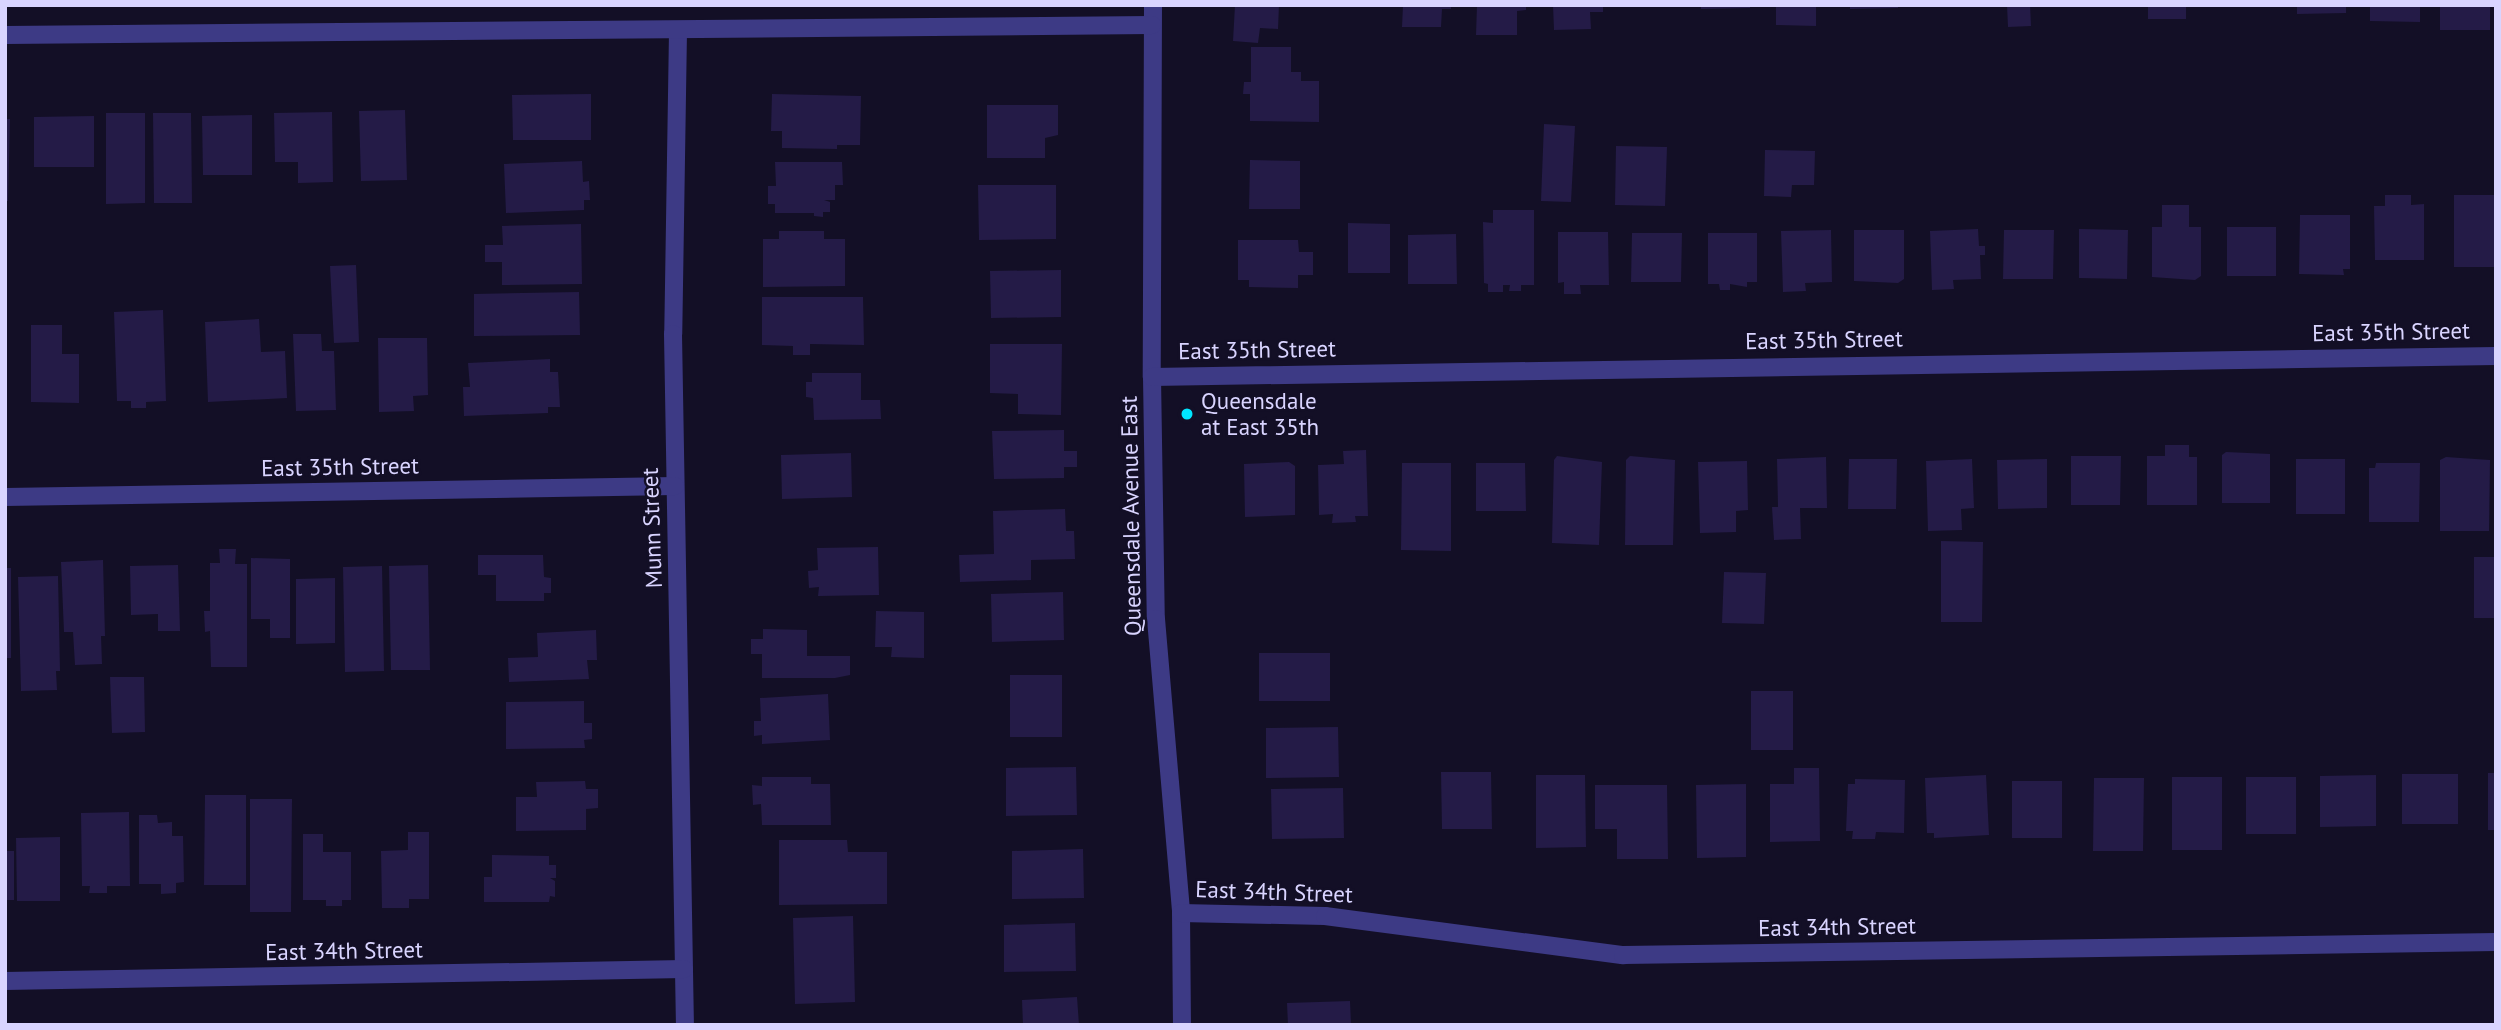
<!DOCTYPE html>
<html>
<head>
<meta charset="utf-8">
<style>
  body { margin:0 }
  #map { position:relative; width:2501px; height:1030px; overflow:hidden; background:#130f26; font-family:"PT Sans",sans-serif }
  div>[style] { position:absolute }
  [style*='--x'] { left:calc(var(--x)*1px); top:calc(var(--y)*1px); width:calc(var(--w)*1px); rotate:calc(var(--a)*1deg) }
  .building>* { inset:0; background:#241b47 }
  .street>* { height:18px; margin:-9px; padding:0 9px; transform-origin:9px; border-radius:9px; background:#3d3a85 }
  .dots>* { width:19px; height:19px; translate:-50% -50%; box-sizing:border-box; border:4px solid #130f26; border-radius:50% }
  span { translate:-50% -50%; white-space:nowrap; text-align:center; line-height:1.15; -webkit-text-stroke:5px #130f26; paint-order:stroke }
  .street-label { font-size:23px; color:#d9d4ff }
  .poi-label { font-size:23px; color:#d9d4ff }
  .left { translate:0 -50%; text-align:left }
  .frame { position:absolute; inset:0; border:7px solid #d9d4ff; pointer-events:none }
</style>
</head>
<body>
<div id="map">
  <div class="building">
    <div style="clip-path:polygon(1235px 5px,1279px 5px,1278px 29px,1260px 28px,1258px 43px,1233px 41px)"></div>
    <div style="clip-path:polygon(1403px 5px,1451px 5px,1451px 9px,1442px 9px,1441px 27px,1402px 27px)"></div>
    <div style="clip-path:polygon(1477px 5px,1526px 5px,1526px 10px,1517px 11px,1517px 35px,1476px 35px)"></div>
    <div style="clip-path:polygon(1553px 5px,1603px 5px,1603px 12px,1590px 12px,1591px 29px,1554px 30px)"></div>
    <div style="clip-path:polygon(1701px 5px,1750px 5px,1750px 8px,1701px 9px)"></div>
    <div style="clip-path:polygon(1776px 5px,1816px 5px,1816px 26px,1776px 25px)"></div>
    <div style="clip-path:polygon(1850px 5px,1898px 5px,1898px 8px,1850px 9px)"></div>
    <div style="clip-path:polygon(2007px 5px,2030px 5px,2031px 26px,2008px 27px)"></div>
    <div style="clip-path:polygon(2148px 5px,2186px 5px,2186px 19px,2148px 19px)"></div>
    <div style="clip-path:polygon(2297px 5px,2346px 5px,2346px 13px,2297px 14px)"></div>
    <div style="clip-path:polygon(2370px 5px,2420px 5px,2420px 22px,2370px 21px)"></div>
    <div style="clip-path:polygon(2440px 5px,2490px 5px,2490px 30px,2440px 30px)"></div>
    <div style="clip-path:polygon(1251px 47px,1291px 47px,1291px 72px,1301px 72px,1301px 81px,1319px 81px,1319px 122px,1250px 121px,1250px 94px,1243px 94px,1244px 82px,1251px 82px)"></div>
    <div style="clip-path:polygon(591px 94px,591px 140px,513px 140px,512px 95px)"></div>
    <div style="clip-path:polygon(772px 94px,861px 96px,860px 145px,837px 145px,837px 149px,782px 148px,782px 131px,771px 131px)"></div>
    <div style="clip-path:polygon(987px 105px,1058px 105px,1058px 135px,1045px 138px,1045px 158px,987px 158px)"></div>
    <div style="clip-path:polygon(405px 110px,407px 180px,361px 181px,359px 111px)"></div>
    <div style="clip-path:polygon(332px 112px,333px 182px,298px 183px,298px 162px,275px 162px,274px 113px)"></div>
    <div style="clip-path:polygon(106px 113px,145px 113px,145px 203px,106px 204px)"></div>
    <div style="clip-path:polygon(153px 113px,191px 113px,192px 203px,154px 203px)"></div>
    <div style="clip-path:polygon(252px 115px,252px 175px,203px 175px,202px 116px)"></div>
    <div style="clip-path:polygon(94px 116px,94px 167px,34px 167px,34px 117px)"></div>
    <div style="clip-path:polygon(5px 119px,10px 119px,8px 201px,5px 201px)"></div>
    <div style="clip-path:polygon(1544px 124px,1575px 126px,1571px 202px,1541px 201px)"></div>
    <div style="clip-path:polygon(1616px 146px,1667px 147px,1665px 206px,1615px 205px)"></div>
    <div style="clip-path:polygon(1765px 150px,1815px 151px,1814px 185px,1792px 185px,1791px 197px,1764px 196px)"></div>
    <div style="clip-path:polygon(1250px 160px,1300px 161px,1300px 209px,1249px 209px)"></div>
    <div style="clip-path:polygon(582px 161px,583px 182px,589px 181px,590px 200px,584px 200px,584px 210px,506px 213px,504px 164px)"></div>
    <div style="clip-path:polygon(775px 162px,842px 162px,843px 185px,835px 185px,835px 200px,824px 200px,830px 202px,830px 212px,823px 212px,823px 217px,814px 216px,814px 213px,775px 213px,775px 204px,768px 204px,768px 186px,776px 186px)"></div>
    <div style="clip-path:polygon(978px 185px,1056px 185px,1056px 239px,979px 240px)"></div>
    <div style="clip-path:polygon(2385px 195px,2411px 195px,2411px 205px,2424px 204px,2424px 260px,2375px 260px,2374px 206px,2385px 206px)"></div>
    <div style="clip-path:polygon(2454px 195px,2496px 195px,2496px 267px,2454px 267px)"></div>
    <div style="clip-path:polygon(2162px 205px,2189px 205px,2189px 227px,2201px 227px,2201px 276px,2195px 280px,2152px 277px,2152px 227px,2162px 227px)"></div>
    <div style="clip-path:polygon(1493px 210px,1534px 210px,1534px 285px,1521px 285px,1521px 291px,1509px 291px,1510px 285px,1503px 285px,1503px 292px,1488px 292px,1488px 284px,1484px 283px,1483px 222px,1493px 223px)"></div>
    <div style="clip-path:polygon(2300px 215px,2350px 215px,2350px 269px,2343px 269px,2344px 275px,2299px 274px)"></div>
    <div style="clip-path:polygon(1348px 223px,1390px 224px,1390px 273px,1348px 273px)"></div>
    <div style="clip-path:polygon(581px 224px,582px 284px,502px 285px,502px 262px,485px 262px,485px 245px,503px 245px,502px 226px)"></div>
    <div style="clip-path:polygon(2227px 227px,2276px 227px,2276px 276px,2227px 276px)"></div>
    <div style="clip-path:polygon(1978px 229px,1979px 246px,1985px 246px,1985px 255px,1980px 255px,1981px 279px,1953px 280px,1954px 289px,1932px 290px,1930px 231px)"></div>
    <div style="clip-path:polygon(2079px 229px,2128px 230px,2127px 279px,2079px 278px)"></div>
    <div style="clip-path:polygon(1831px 230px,1832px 282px,1805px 283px,1806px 291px,1783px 292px,1781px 231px)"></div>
    <div style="clip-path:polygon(1854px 230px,1904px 230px,1904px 279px,1898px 283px,1854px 281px)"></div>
    <div style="clip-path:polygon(2004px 230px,2054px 230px,2053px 279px,2003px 279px)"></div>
    <div style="clip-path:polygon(779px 231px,824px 231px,824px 239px,845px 239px,845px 286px,763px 287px,763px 239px,779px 239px)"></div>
    <div style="clip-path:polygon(1558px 232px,1608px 232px,1609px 285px,1580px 285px,1581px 294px,1564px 294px,1564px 282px,1558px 283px)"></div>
    <div style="clip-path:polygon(1632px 233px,1682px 233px,1681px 282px,1631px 282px)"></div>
    <div style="clip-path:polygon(1708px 233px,1757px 233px,1757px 282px,1747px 282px,1747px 287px,1730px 284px,1730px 290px,1720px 290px,1719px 284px,1708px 284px)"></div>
    <div style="clip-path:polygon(1456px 234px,1457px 284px,1408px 284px,1408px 235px)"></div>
    <div style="clip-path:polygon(1238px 240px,1298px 240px,1299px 252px,1313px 252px,1313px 275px,1298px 275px,1298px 288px,1249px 287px,1249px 280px,1238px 280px)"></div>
    <div style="clip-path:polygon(356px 265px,359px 342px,334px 343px,330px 266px)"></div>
    <div style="clip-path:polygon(1061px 270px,1061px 317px,991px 318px,990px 271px)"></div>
    <div style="clip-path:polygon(579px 292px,580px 335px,474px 336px,474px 294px)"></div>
    <div style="clip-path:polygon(762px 297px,863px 297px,864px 345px,810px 344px,810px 355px,793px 355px,793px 346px,762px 345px)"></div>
    <div style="clip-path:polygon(163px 310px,166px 401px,146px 402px,146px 408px,131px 408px,131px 401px,117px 401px,114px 312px)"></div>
    <div style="clip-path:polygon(259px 319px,261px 352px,285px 351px,287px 398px,208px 402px,205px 322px)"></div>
    <div style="clip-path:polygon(31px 325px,62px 325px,62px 354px,79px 354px,79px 403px,31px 402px)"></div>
    <div style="clip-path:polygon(293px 334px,321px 334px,322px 351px,334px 351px,336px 410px,296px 411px)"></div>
    <div style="clip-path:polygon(378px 338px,427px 338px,428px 395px,413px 396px,414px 411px,379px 412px)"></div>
    <div style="clip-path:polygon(990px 344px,1062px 344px,1061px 415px,1018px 414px,1018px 394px,990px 393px)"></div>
    <div style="clip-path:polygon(550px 359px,550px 372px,558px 372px,560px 407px,548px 407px,548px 413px,464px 416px,463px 387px,470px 387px,468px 363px)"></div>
    <div style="clip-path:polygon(812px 373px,861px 373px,861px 400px,880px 400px,881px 419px,814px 420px,813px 398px,806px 397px,806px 382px,812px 382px)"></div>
    <div style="clip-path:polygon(1064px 430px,1064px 451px,1077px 451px,1077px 467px,1064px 467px,1064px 478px,994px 479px,992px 431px)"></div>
    <div style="clip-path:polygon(2165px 445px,2189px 445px,2189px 457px,2197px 457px,2197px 505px,2147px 505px,2147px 456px,2165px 456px)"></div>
    <div style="clip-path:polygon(1366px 450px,1368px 516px,1355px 516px,1356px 522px,1332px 523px,1333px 514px,1319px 515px,1318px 465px,1344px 464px,1343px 451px)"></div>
    <div style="clip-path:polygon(2226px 452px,2270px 454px,2270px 503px,2222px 503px,2222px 455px)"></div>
    <div style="clip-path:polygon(851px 453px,852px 497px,782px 499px,781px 455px)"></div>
    <div style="clip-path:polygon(1557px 456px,1602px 462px,1599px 545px,1552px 543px,1554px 460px)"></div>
    <div style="clip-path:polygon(1630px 456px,1675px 460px,1673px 545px,1625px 545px,1626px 460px)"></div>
    <div style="clip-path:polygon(2071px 456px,2121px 456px,2120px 505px,2071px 505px)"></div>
    <div style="clip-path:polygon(1826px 457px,1827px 508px,1800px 508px,1801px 539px,1774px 540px,1772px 507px,1778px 507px,1777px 459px)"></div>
    <div style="clip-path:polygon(2446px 457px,2490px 460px,2489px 531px,2440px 531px,2440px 460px)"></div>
    <div style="clip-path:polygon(1849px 459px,1897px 459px,1896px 509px,1848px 509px)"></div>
    <div style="clip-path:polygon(1972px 459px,1974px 508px,1961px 509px,1962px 530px,1928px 531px,1926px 461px)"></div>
    <div style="clip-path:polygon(2047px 459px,2047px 508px,1998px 509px,1997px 460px)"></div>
    <div style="clip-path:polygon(2296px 459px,2345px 459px,2345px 514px,2296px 514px)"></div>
    <div style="clip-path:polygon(1747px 461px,1748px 510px,1736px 511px,1736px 532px,1700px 533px,1698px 462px)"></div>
    <div style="clip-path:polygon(1289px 462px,1295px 466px,1295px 515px,1245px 517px,1244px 464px)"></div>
    <div style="clip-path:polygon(1402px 463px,1451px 463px,1451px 551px,1401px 550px)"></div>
    <div style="clip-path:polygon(1476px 463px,1525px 463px,1526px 511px,1476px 511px)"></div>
    <div style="clip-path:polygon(2376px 463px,2420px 463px,2419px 522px,2369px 522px,2369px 468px,2375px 468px)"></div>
    <div style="clip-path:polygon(1065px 509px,1066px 531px,1074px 531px,1075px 559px,1031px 560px,1031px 580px,960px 582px,959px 555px,994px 554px,993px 511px)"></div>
    <div style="clip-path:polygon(1941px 541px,1983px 542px,1982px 622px,1941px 622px)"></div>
    <div style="clip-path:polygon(878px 547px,879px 595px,818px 596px,819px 587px,809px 588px,808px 571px,818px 570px,817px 548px)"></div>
    <div style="clip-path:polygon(219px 549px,236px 549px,235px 564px,247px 564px,247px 667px,211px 667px,210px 631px,205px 632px,204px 611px,210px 611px,210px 563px,220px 563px)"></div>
    <div style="clip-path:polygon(478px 555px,543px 555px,544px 577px,551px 578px,551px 593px,544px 593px,544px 601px,496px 601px,496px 575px,478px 575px)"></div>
    <div style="clip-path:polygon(2474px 557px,2496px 557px,2496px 618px,2474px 618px)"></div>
    <div style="clip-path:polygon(251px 558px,290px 559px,290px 638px,270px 638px,270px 619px,251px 619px)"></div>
    <div style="clip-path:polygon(103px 560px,105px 636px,101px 636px,102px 664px,75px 665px,73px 632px,64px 632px,61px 562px)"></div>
    <div style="clip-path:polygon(178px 565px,180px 631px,158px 631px,158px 614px,131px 615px,130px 566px)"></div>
    <div style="clip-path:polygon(428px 565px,430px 670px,391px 670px,389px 566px)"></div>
    <div style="clip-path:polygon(382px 566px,384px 671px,345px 672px,343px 567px)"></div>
    <div style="clip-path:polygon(5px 568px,11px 568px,11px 658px,5px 658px)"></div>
    <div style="clip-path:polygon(1724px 572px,1766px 573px,1764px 624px,1722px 623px)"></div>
    <div style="clip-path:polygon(58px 576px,60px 671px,56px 671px,57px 690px,21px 691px,18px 577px)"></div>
    <div style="clip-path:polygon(335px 578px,335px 643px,296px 644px,296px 579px)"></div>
    <div style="clip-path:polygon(1063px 592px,1064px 640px,992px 642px,991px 594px)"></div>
    <div style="clip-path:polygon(876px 611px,924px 612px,924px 658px,891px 657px,892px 647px,875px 647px)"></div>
    <div style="clip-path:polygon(763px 629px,807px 630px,807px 656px,850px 656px,850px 675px,835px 678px,762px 678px,762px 654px,751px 654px,751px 639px,763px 639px)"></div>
    <div style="clip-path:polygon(596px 630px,597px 660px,587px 660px,589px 679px,509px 682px,508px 658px,538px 657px,537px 633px)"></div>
    <div style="clip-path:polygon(1259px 653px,1330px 653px,1330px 701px,1259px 701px)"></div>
    <div style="clip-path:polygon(1010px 675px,1062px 675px,1062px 737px,1010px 737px)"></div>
    <div style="clip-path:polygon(110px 677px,144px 677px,145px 732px,112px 733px)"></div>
    <div style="clip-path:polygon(1751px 691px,1793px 691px,1793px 750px,1751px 750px)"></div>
    <div style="clip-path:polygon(828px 694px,830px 740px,762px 744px,762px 735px,754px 736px,754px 721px,761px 721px,760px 698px)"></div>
    <div style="clip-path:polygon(584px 701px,584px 723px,592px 723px,592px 739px,584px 740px,585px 748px,506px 749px,506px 702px)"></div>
    <div style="clip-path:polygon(1338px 727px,1339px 777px,1266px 778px,1266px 728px)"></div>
    <div style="clip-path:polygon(1076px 767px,1077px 815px,1006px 816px,1006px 768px)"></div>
    <div style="clip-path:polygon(1794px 768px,1819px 768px,1820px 841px,1770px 842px,1770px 784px,1794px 784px)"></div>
    <div style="clip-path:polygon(1441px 772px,1491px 772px,1492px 829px,1442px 829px)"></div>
    <div style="clip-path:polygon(2488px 773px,2496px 773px,2496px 830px,2488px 830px)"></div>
    <div style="clip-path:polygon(2402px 774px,2458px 774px,2458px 824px,2402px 824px)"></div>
    <div style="clip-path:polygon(1536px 775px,1585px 775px,1586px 847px,1536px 848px)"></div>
    <div style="clip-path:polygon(1986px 775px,1989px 835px,1934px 838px,1934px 833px,1927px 833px,1925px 778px)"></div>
    <div style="clip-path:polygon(2376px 775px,2376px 826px,2320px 827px,2320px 776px)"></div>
    <div style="clip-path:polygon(762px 777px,811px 777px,811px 784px,830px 784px,831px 825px,762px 825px,761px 804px,753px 805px,752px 785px,762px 786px)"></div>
    <div style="clip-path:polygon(2172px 777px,2222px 777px,2222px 850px,2172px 850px)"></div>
    <div style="clip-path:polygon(2246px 777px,2296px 777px,2296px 834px,2246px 834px)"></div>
    <div style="clip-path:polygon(2094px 778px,2144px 778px,2143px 851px,2093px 851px)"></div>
    <div style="clip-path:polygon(1855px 779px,1905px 780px,1904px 833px,1876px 832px,1875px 839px,1852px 839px,1853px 831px,1846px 831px,1848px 784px,1855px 784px)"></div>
    <div style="clip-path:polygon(585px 781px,586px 789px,598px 789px,598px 808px,586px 809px,586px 830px,516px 831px,516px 797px,537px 797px,536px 782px)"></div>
    <div style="clip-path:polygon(2012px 781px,2062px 781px,2062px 838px,2012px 838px)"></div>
    <div style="clip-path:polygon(1746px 784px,1746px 857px,1697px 858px,1696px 785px)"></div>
    <div style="clip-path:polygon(1595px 785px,1667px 785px,1668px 859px,1617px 859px,1617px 829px,1595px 829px)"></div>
    <div style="clip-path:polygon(1343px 788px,1344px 838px,1272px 839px,1271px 789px)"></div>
    <div style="clip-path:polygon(205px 795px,246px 795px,246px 885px,204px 885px)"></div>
    <div style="clip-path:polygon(250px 799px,292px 799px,291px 912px,250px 912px)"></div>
    <div style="clip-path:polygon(129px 812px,130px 886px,107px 886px,107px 893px,89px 893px,90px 886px,82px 886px,81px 813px)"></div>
    <div style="clip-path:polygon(139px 815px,157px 815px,158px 823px,172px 822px,172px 836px,183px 836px,184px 882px,176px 883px,176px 893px,161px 894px,161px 884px,139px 884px)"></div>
    <div style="clip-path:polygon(408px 832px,429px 832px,429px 899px,409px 899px,409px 908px,382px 908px,381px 851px,408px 850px)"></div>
    <div style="clip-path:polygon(303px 834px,323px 834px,323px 852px,351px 852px,351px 900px,342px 900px,342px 906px,326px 906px,326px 900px,303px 900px)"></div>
    <div style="clip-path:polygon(60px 837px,60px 901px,17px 901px,16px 838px)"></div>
    <div style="clip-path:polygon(779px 840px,847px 840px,848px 852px,887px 852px,887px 904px,779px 905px)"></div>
    <div style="clip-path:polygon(1083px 849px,1084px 898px,1012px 899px,1012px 851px)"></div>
    <div style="clip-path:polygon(5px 851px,14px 851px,14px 900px,5px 900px)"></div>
    <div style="clip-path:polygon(492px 855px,549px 856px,549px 865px,556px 865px,556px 878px,550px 878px,555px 881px,555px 897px,550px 896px,549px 902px,484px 902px,484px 877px,492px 877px)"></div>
    <div style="clip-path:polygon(853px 916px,855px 1002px,795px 1004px,793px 918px)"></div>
    <div style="clip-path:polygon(1075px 923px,1076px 971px,1004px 972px,1004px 925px)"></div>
    <div style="clip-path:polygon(1077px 997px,1079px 1025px,1023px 1025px,1022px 1000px)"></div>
    <div style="clip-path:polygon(1350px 1001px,1351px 1025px,1288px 1025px,1287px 1003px)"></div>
  </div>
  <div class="street">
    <div style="--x:1153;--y:5;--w:372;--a:90.2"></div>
    <div style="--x:1152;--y:377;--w:242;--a:89.1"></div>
    <div style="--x:1156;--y:619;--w:295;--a:85.1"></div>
    <div style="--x:1181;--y:913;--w:112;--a:89.5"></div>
    <div style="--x:678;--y:31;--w:303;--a:90.9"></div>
    <div style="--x:673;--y:334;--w:691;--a:89.01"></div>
    <div style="--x:5;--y:35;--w:1147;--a:-0.5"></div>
    <div style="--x:1152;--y:377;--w:1344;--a:-0.9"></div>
    <div style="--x:5;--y:497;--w:670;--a:-0.94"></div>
    <div style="--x:1181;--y:913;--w:144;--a:1.2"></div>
    <div style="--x:1325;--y:916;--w:301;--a:7.5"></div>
    <div style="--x:1623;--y:955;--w:873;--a:-0.85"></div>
    <div style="--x:5;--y:981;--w:679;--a:-1.01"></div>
  </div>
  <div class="dots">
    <div style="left:1187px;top:414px;background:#00e5ff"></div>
  </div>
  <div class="street-label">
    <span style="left:2391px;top:332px;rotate:-1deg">East 35th Street</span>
    <span style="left:1824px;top:340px;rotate:-1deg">East 35th Street</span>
    <span style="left:1257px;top:350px;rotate:-1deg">East 35th Street</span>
    <span style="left:340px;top:467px;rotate:-1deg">East 35th Street</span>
    <span style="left:1131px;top:516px;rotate:-91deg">Queensdale Avenue East</span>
    <span style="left:652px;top:528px;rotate:-92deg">Munn Street</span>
    <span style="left:1274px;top:892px;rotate:2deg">East 34th Street</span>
    <span style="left:1837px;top:927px;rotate:-1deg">East 34th Street</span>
    <span style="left:344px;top:951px;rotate:-1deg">East 34th Street</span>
  </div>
  <div class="poi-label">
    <span class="left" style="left:1201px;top:414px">Queensdale<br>at East 35th</span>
  </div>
  <div class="frame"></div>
</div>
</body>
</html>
